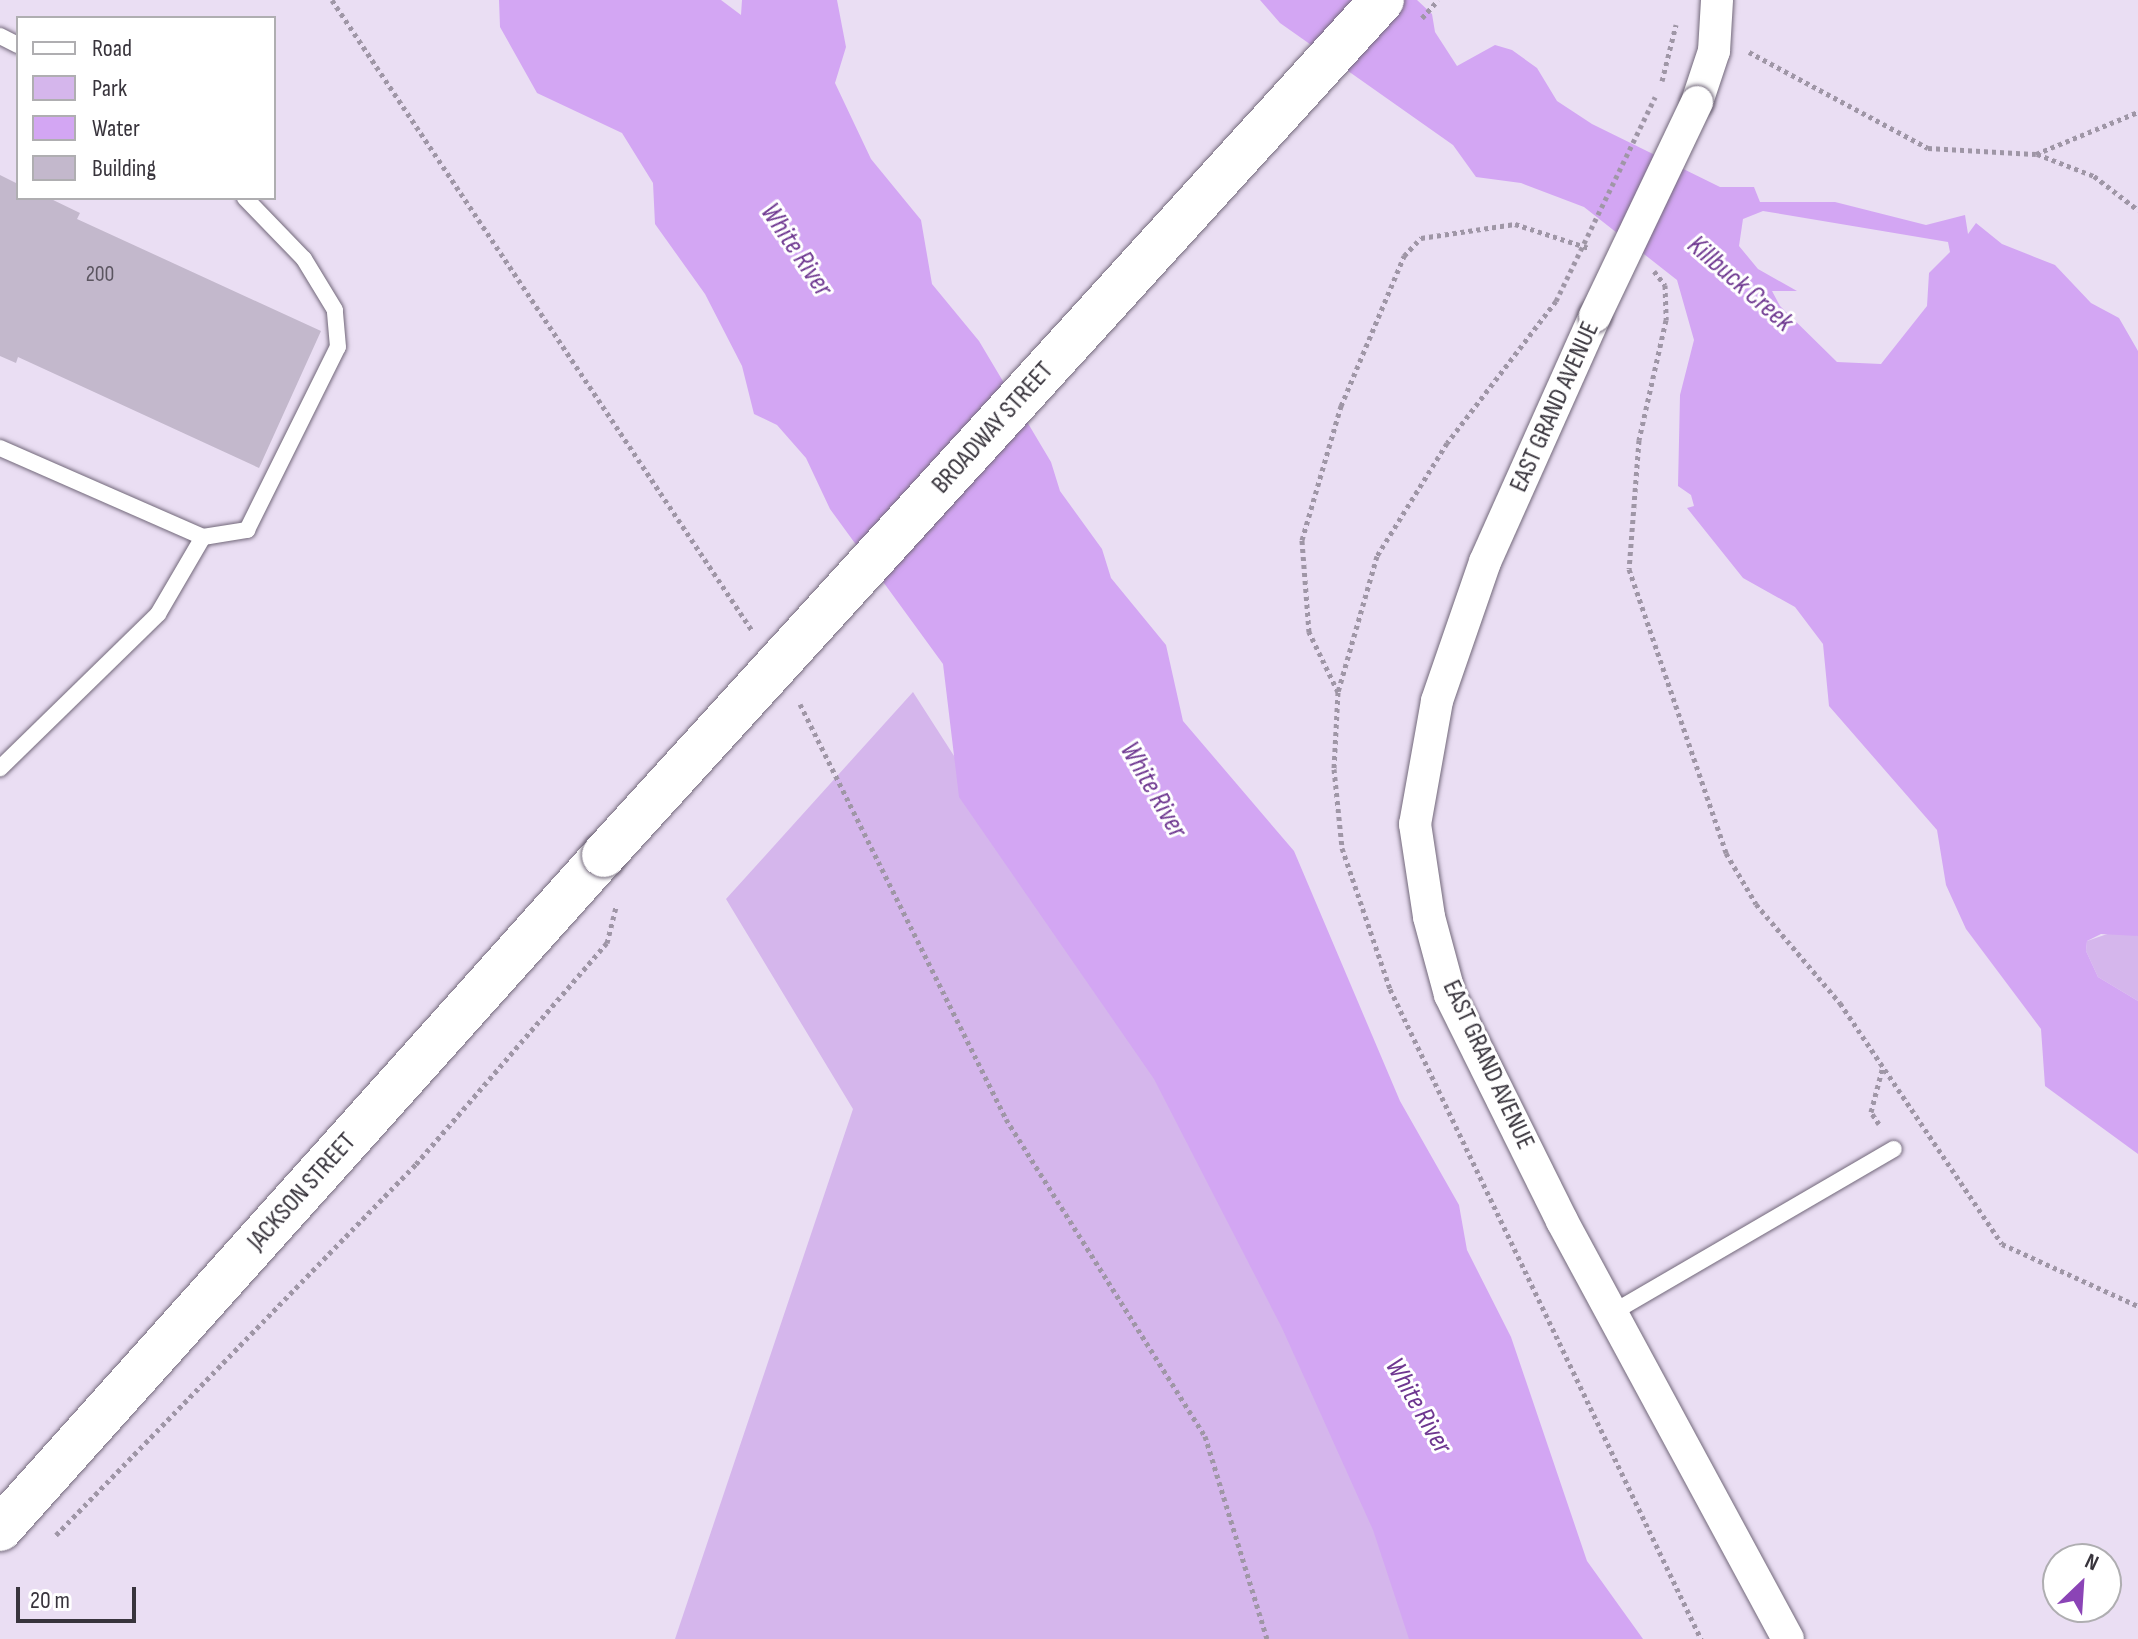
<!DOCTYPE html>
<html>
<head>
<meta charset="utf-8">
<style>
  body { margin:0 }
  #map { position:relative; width:2138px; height:1639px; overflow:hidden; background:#eadef3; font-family:"Sofia Sans Condensed",sans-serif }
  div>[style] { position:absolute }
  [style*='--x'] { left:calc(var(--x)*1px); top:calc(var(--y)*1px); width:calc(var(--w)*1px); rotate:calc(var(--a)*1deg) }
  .green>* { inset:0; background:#d5b6ec }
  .water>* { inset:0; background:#d3a6f3 }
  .building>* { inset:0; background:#c3b8cc }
  .path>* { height:5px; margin-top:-2.5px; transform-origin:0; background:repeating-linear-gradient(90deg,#9f96a6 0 4px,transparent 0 8px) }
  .roads { filter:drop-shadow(0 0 2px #72687a) drop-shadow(0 0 2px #72687a) }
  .service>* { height:16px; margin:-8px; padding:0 8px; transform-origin:8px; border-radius:8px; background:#fff }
  .minor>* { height:32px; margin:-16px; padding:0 16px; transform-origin:16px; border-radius:16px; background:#fff }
  .secondary>* { height:44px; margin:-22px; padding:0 22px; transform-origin:22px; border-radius:22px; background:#fff }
  .path-bridge>* { height:5px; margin-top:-2.5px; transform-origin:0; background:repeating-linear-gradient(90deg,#9f96a6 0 4px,transparent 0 8px) }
  .bridges { filter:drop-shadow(0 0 2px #72687a) drop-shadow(0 0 2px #72687a) }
  .minor-bridge>* { height:32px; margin:-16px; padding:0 16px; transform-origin:16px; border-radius:16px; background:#fff }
  .secondary-bridge>* { height:44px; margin:-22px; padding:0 22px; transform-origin:22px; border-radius:22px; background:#fff }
  span { translate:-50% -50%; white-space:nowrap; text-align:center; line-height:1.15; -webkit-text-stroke:6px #fff; paint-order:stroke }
  .number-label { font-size:22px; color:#5b5560 }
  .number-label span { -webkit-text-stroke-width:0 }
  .street-label { font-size:26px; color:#38343c }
  .water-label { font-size:28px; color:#6e3790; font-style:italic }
  .legend { position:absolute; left:16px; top:16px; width:260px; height:184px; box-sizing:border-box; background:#fff; border:2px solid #afaeb1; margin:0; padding:10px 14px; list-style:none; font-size:24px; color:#38343c }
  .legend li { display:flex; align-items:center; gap:16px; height:40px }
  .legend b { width:40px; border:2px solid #afaeb1 }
  .north { position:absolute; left:2042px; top:1543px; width:80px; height:80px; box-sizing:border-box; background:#fff; border:2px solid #afaeb1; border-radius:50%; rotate:25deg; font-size:22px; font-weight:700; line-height:32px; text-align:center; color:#38343c }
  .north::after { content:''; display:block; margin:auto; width:28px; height:36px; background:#8b44b6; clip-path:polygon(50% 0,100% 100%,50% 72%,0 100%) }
  .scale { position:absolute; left:16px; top:1587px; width:120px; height:36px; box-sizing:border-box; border:4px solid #38343c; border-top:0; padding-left:10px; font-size:24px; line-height:28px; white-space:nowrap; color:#38343c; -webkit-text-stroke:6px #fff; paint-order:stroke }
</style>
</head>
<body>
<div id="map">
  <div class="green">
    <div style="clip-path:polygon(913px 692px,1521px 1639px,675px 1639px,853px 1109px,726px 899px)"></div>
    <div style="clip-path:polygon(2119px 930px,2138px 936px,2138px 1001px,2098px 977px,2086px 951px,2087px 941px)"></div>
  </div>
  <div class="water">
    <div style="clip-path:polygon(499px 0,721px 0,741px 15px,742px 0,837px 0,846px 47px,835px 83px,871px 159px,921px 220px,932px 284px,979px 341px,1051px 462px,1060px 491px,1102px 549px,1111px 578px,1166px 645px,1183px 721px,1294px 851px,1400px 1101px,1459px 1205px,1467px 1250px,1511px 1337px,1587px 1561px,1643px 1639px,1409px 1639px,1373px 1530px,1282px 1328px,1154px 1079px,959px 797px,943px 664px,830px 509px,806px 458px,777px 425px,754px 414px,742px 366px,705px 294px,655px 224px,653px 183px,622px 133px,537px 93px,500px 27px)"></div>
    <div style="clip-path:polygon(evenodd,1260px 0,1417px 0,1432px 14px,1435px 32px,1457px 66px,1495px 45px,1512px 50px,1537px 68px,1557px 101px,1592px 124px,1720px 187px,1754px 187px,1760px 202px,1835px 202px,1926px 225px,1965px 215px,1968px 234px,1976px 223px,2002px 244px,2055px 265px,2091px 303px,2119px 318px,2138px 351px,2138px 936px,2101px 934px,2087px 941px,2086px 951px,2098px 977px,2138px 1001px,2138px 1154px,2045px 1086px,2041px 1029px,1966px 929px,1946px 885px,1937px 830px,1829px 706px,1823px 644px,1795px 607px,1743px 578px,1687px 508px,1694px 506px,1691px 495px,1678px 486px,1680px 395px,1694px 340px,1677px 280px,1584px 207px,1521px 183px,1476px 177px,1453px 145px,1280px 23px,1260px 0,1763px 211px,1948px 242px,1950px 252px,1929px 273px,1927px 306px,1881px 364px,1837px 362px,1780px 306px,1772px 291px,1797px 291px,1758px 269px,1739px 246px,1743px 219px,1763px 211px)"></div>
  </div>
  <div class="building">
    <div style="clip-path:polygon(0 175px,18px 184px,18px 198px,49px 198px,80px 213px,77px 219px,321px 331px,259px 468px,18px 357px,16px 363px,0 356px)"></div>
  </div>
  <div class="path">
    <div style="--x:332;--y:0;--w:759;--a:56.33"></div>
    <div style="--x:1749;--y:52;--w:203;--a:28.2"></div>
    <div style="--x:1928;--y:148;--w:108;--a:3.2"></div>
    <div style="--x:2036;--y:154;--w:110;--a:-22.4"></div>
    <div style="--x:1662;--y:81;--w:58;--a:-76"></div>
    <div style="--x:2037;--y:154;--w:61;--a:21.1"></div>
    <div style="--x:2094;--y:176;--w:56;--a:37.7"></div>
    <div style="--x:1654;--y:271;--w:18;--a:52"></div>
    <div style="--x:1665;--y:285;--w:35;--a:88"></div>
    <div style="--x:1666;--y:320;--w:123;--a:102.7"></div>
    <div style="--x:1639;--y:440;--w:129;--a:94.4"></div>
    <div style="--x:1629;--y:569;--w:300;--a:71.1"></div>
    <div style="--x:1726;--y:853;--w:59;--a:59.5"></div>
    <div style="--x:1756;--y:904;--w:130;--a:49.7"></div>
    <div style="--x:1840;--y:1003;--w:290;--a:56.1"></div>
    <div style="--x:2002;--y:1244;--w:149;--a:24.5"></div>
    <div style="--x:1556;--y:301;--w:179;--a:127.5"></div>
    <div style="--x:1447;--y:443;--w:133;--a:121.8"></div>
    <div style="--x:1377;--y:556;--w:141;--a:106"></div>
    <div style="--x:1338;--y:692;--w:77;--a:93"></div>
    <div style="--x:1334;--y:769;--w:79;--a:84.2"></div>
    <div style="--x:1342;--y:848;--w:149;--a:71.2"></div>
    <div style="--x:1390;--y:989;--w:721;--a:64.43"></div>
    <div style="--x:1338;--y:692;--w:67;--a:-115.8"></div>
    <div style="--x:1309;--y:632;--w:92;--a:-94.4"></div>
    <div style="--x:1302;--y:540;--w:140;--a:-73.8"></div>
    <div style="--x:1341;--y:406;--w:163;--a:-67.2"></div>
    <div style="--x:1404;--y:256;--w:25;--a:-47"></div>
    <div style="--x:1421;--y:238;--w:95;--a:-8.5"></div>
    <div style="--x:1515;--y:224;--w:78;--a:18"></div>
    <div style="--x:800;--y:704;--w:463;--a:63.6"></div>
    <div style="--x:1006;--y:1119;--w:374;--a:57.9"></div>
    <div style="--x:1205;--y:1436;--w:212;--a:73"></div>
    <div style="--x:1879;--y:1124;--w:14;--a:-124"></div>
    <div style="--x:1871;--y:1112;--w:48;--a:-75.4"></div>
    <div style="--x:56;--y:1535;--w:517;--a:-45.86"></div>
    <div style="--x:416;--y:1164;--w:292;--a:-49.2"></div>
    <div style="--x:607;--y:943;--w:37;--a:-76"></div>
  </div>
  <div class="roads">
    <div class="service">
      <div style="--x:0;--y:36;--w:20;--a:27"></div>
      <div style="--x:0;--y:448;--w:222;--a:23.7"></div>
      <div style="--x:203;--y:537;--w:89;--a:120.3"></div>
      <div style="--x:158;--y:614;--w:221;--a:135.7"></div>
      <div style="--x:203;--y:537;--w:45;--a:-9"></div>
      <div style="--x:247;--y:530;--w:204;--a:-63.6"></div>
      <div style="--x:338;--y:347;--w:37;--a:-95"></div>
      <div style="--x:335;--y:310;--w:60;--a:-121.3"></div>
      <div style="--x:304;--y:259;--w:85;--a:-134"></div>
      <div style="--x:1612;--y:1313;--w:326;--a:-30.2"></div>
    </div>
    <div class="minor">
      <div style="--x:1697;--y:102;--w:54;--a:-71.6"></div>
      <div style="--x:1714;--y:51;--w:51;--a:-86.6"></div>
      <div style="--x:1595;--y:316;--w:269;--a:114.1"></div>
      <div style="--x:1485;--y:562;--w:147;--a:109.1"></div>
      <div style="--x:1437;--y:701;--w:125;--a:100.1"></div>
      <div style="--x:1415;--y:824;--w:94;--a:81.4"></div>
      <div style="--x:1429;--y:917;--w:81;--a:74.9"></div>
      <div style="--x:1450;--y:995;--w:252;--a:63.6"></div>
      <div style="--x:1562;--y:1221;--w:475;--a:61.6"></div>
    </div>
    <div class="secondary">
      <div style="--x:0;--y:1529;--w:905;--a:-48.14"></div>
    </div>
  </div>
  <div class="path-bridge">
    <div style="--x:1422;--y:18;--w:24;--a:-48"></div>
    <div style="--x:1556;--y:301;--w:227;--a:-64.1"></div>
  </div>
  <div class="bridges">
    <div class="minor-bridge">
      <div style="--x:1595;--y:316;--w:237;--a:-64.5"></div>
    </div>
    <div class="secondary-bridge">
      <div style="--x:604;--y:855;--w:1156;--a:-47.7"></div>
    </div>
  </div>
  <div class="number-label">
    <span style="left:100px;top:275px">200</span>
  </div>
  <div class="street-label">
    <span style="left:1555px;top:407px;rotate:-66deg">EAST GRAND AVENUE</span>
    <span style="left:993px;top:428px;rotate:-48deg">BROADWAY STREET</span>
    <span style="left:1488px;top:1065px;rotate:65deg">EAST GRAND AVENUE</span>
    <span style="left:302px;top:1192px;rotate:-48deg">JACKSON STREET</span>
  </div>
  <div class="water-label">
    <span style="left:796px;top:250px;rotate:56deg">White River</span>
    <span style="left:1740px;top:284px;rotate:41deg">Killbuck Creek</span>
    <span style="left:1153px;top:790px;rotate:60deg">White River</span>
    <span style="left:1418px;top:1406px;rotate:60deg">White River</span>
  </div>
  <ul class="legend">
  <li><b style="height:10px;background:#fff"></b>Road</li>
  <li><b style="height:22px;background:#d5b6ec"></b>Park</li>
  <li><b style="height:22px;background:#d3a6f3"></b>Water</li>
  <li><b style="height:22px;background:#c3b8cc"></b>Building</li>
  </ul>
  <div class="north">N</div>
  <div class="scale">20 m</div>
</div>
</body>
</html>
